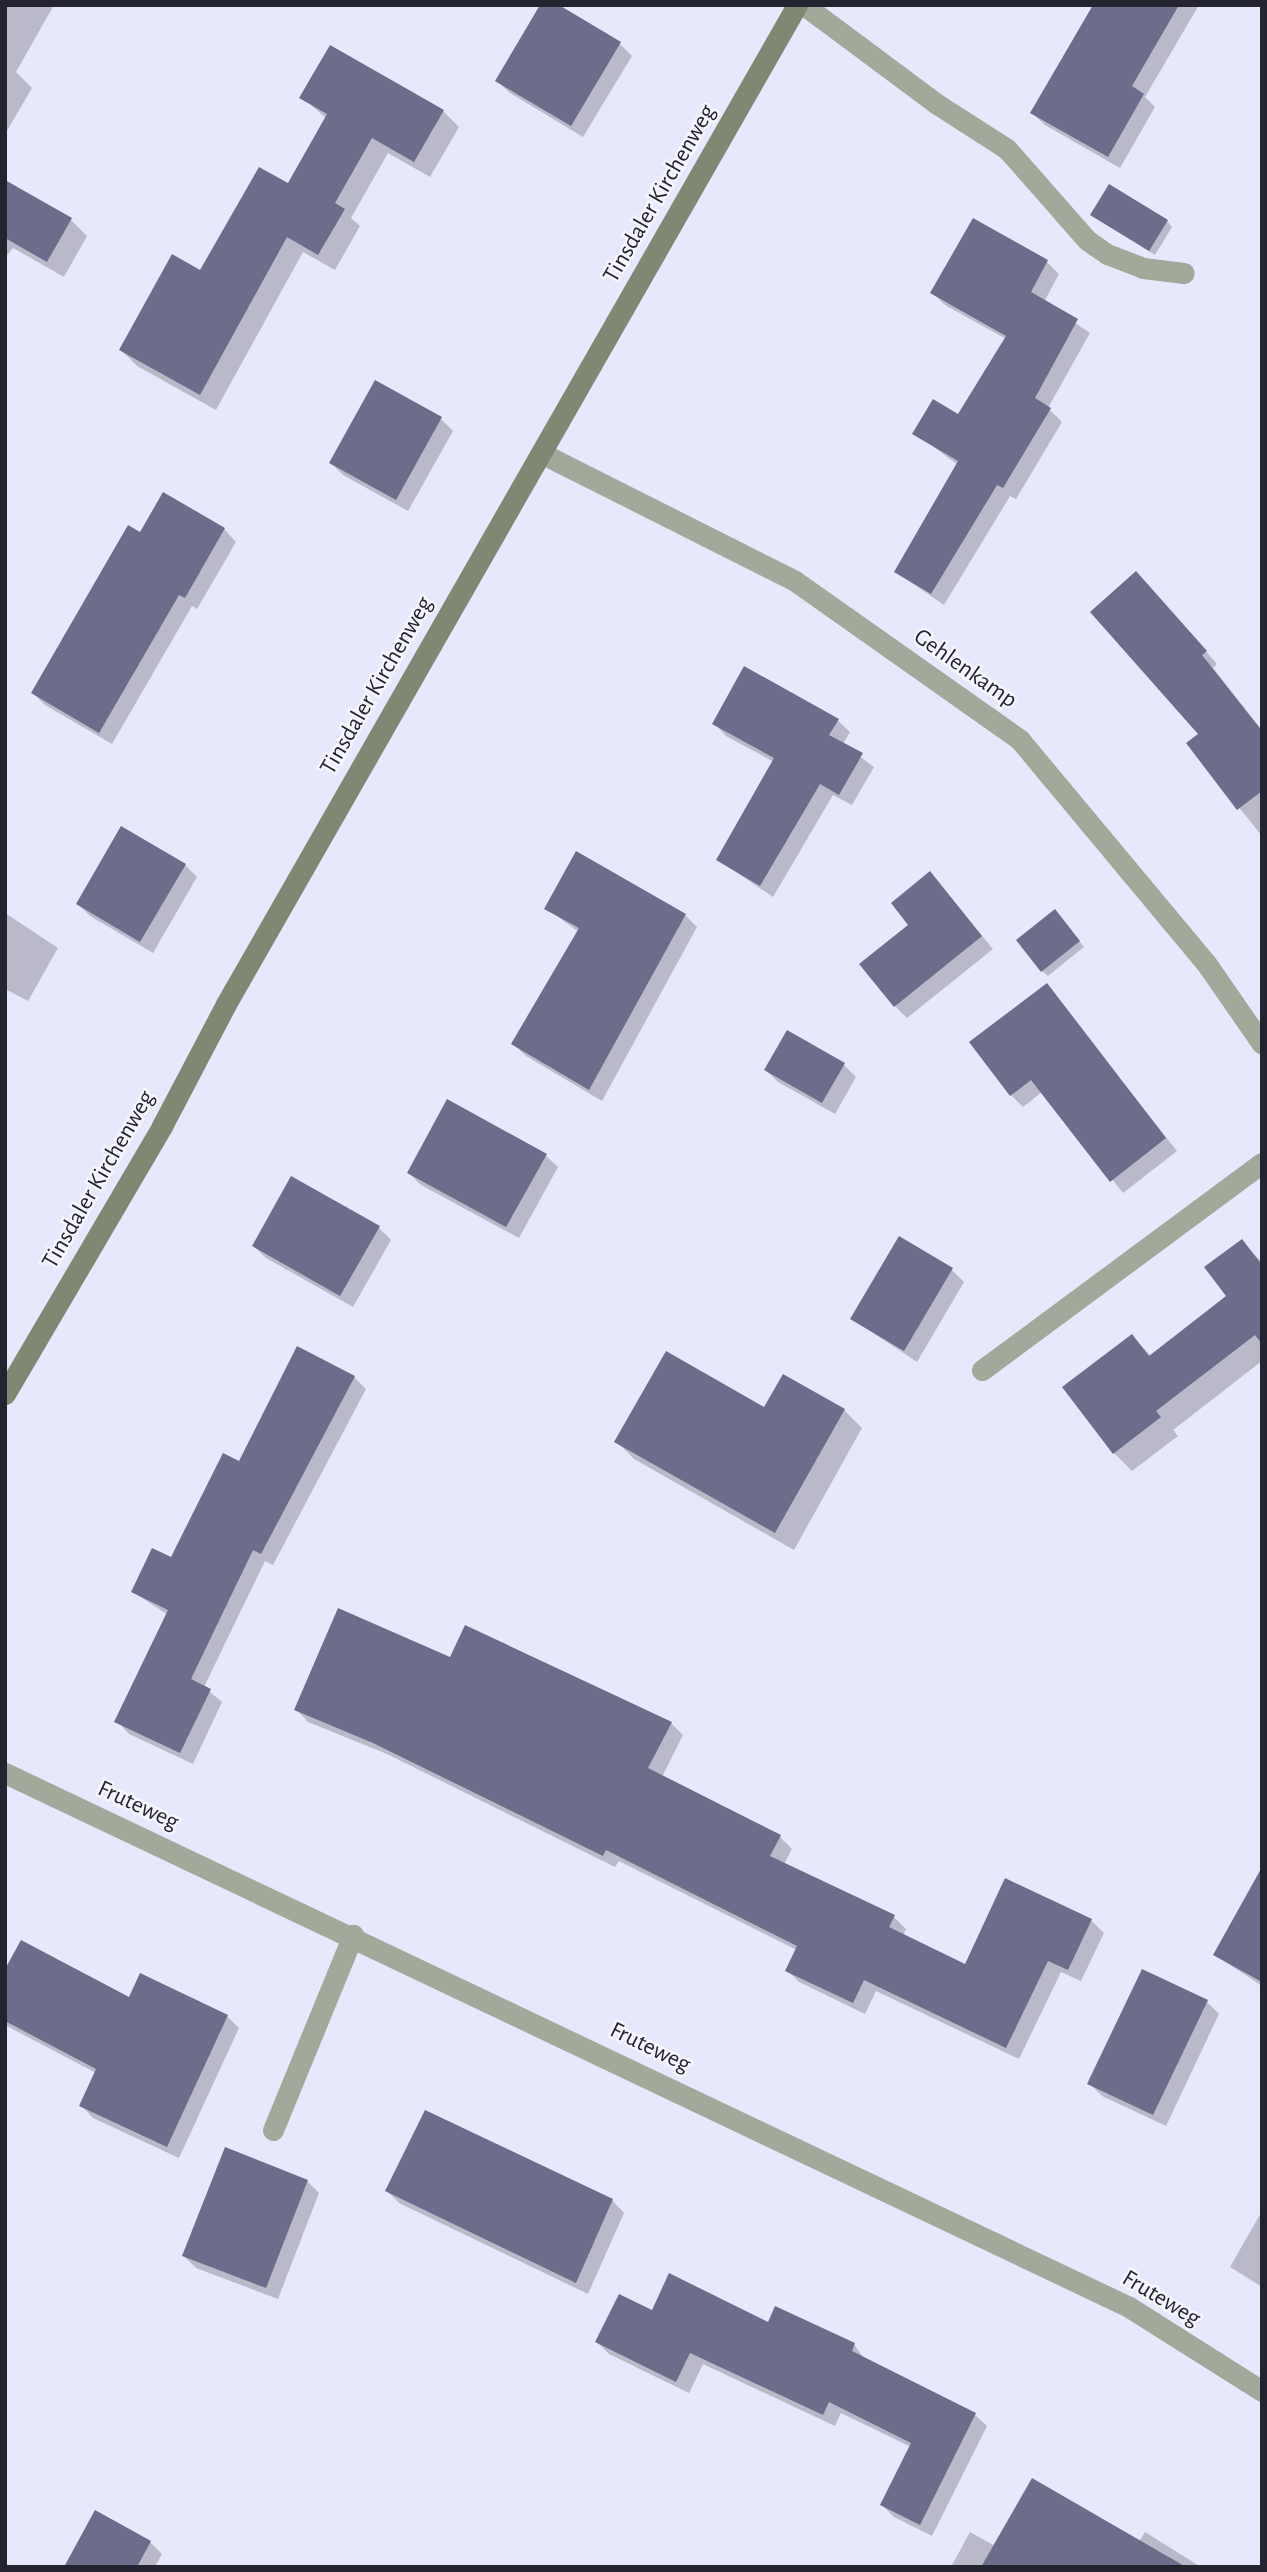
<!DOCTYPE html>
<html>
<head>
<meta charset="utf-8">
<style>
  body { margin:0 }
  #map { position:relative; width:1267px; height:2572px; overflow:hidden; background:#e8e8fc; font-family:"Alegreya Sans",sans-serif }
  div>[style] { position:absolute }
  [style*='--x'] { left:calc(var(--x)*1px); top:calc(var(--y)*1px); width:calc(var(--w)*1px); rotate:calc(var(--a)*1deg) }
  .shadow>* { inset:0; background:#0003 }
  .building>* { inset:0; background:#6d6c8b }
  .lane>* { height:21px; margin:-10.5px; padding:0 10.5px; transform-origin:10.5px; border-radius:10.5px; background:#a2a89a }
  .street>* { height:21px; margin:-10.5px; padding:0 10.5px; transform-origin:10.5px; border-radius:10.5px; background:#a2a89a }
  .secondary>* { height:21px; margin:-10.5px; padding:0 10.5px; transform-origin:10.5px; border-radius:10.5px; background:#808773 }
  span { translate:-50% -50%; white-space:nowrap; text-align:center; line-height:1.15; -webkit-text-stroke:5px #f6f6fd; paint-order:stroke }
  .street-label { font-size:24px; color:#242330 }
  .frame { position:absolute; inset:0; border:7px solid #242330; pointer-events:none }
</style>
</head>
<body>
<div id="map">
  <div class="shadow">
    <div style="clip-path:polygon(5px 5px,54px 5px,16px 72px,32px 88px,5px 134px)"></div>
    <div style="clip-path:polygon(1093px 5px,1199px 5px,1145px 97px,1155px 107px,1120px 168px,1045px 125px,1032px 113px)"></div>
    <div style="clip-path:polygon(620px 44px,632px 56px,583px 137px,510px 93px,497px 81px)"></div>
    <div style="clip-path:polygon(302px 97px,443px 111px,459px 127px,430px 177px,388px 153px,351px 218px,360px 226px,335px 270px,303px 252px,216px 410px,137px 366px,121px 350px,289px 186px,327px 119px)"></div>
    <div style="clip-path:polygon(5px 183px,71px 220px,87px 236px,64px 277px,13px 248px,5px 258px)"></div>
    <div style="clip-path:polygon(1092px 214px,1167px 221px,1172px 227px,1155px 255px)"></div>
    <div style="clip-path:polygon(974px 220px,1047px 262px,1059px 274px,1044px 302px,1090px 333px,1048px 408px,1062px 422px,1016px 499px,1010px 496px,944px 605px,896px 572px,958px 465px,915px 433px,958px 416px,1006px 339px,945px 305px,933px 293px)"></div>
    <div style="clip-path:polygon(441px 419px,453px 431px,408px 511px,343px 475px,331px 463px)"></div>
    <div style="clip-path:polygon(224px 529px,236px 542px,197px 609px,192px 606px,112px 744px,45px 705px,33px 693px,141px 534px)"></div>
    <div style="clip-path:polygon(1148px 585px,1217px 664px,1213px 668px,1262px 730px,1262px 836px,1188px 744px,1200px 734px)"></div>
    <div style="clip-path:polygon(837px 720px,850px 732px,843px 744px,874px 767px,852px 805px,833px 795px,773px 897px,718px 860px,774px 762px,726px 736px,714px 723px)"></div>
    <div style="clip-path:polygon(185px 865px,197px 877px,153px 953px,90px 916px,78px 904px)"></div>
    <div style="clip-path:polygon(930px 873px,993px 949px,907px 1018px,895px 1006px,910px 925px)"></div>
    <div style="clip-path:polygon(546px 908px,685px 915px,697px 927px,602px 1101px,526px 1056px,513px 1044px,579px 932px)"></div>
    <div style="clip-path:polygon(5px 913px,58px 948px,28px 1001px,5px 989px)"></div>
    <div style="clip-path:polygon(1060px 917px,1084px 947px,1048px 976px,1042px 971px)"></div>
    <div style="clip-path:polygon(1046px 985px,1177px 1151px,1123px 1193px,1042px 1092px,1023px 1107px,1011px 1095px)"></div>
    <div style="clip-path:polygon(844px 1065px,856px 1077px,835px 1114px,778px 1082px,766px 1070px)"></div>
    <div style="clip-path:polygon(545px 1155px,558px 1167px,519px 1238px,421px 1185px,409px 1173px)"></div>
    <div style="clip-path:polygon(379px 1228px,391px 1240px,353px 1307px,266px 1258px,254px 1246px)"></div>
    <div style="clip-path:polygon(1241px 1241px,1262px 1262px,1262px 1361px,1173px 1430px,1178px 1436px,1132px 1471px,1114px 1453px,1132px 1336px,1151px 1356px,1229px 1297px)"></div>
    <div style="clip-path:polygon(952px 1270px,964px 1282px,917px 1362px,852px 1319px)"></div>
    <div style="clip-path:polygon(784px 1376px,844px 1410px,862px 1428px,794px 1550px,634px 1459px,616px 1441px,765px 1409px)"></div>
    <div style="clip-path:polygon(354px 1377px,366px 1389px,273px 1565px,265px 1561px,204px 1687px,222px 1702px,193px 1764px,129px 1734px,117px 1721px,168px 1615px,133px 1592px,172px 1559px,240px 1464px)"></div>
    <div style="clip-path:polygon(450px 1659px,671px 1723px,683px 1735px,662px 1777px,780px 1837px,792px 1849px,784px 1864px,894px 1917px,906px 1929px,903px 1936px,966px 1966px,1006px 1881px,1091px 1920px,1104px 1933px,1081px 1981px,1061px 1972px,1019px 2059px,876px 1991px,865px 2014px,799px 1982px,787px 1970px,797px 1950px,619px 1861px,615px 1867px,387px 1754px,308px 1722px,296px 1709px)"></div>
    <div style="clip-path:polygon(1262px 1897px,1262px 1986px,1215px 1955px)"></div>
    <div style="clip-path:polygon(5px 1966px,130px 2000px,227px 2016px,239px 2028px,179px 2158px,93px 2118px,81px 2105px,96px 2073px,5px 2025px)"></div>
    <div style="clip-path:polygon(1207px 2002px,1219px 2014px,1166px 2126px,1102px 2096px,1090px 2084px)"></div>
    <div style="clip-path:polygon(307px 2181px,319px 2193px,278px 2299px,196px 2268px,184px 2256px)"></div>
    <div style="clip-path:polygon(387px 2191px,612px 2200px,624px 2213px,588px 2294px,399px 2203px)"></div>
    <div style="clip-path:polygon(1262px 2211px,1262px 2287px,1230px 2267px)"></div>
    <div style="clip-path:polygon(776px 2309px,854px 2344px,865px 2360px,974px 2414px,987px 2426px,932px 2536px,894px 2517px,882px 2505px,911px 2447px,841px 2413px,835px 2426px,703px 2364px,689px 2393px,609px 2354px,597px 2342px,652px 2312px,769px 2324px)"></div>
    <div style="clip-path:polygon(970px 2532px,995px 2546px,1139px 2542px,1145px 2532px,1201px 2567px,951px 2567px)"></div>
    <div style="clip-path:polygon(150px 2542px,162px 2554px,155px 2567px,66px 2567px)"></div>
  </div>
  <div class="building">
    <div style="clip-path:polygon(540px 5px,559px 5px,621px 42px,571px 126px,495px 81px)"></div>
    <div style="clip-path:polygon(1093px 5px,1179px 5px,1132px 86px,1144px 94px,1108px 157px,1030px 113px)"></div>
    <div style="clip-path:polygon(330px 45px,444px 110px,414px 162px,372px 138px,335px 203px,345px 209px,318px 255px,287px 237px,200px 395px,119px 350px,172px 254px,200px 270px,259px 167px,288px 183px,327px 114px,299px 98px)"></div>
    <div style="clip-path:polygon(5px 180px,72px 218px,47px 262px,5px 238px)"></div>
    <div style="clip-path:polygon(1109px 184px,1168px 220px,1149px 251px,1090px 215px)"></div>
    <div style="clip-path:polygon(973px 218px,1048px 260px,1031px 292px,1078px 319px,1035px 398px,1051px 408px,1003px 488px,997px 485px,931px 594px,894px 572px,958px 461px,912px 434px,933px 399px,958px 414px,1006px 336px,930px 293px)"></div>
    <div style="clip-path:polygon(375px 380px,442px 417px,396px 500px,329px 463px)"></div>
    <div style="clip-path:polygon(163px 492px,225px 528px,185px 598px,179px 595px,99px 733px,31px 693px,128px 525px,140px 532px)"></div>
    <div style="clip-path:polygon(1136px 571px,1207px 651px,1202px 655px,1262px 731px,1262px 791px,1237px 810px,1186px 743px,1198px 734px,1090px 612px)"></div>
    <div style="clip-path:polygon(744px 666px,839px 719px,829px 735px,863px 753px,839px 795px,820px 784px,760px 886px,716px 860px,774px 758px,712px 724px)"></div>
    <div style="clip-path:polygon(121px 826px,186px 864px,140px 942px,76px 904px)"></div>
    <div style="clip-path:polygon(576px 851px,686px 914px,589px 1090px,511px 1044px,579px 928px,544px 909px)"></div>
    <div style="clip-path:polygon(930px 871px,982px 936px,894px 1007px,859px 964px,908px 925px,891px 903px)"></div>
    <div style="clip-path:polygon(1055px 909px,1080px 941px,1041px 972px,1016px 940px)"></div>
    <div style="clip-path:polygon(1047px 983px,1166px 1138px,1110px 1182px,1031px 1080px,1010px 1096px,969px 1042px)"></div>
    <div style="clip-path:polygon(787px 1030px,845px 1063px,822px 1103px,764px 1070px)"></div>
    <div style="clip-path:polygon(447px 1099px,547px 1154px,506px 1227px,407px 1173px)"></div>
    <div style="clip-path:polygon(291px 1176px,380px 1226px,340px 1296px,252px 1246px)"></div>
    <div style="clip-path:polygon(899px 1236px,953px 1268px,904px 1351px,850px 1319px)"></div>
    <div style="clip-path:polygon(1242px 1239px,1262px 1265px,1262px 1344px,1255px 1335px,1156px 1411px,1161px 1417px,1113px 1454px,1062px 1387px,1132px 1334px,1149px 1356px,1226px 1296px,1204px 1267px)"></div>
    <div style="clip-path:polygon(297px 1346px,355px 1376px,261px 1554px,253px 1550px,191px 1679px,211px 1689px,180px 1753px,114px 1722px,168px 1610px,131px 1592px,152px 1548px,171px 1557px,223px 1453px,239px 1461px)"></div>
    <div style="clip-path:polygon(666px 1351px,764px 1407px,783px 1374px,845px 1409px,775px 1533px,614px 1442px)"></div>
    <div style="clip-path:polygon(338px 1608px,450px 1657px,465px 1625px,672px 1722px,648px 1768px,781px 1835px,770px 1856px,895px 1915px,889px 1927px,965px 1964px,1005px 1878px,1092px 1919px,1068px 1970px,1048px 1961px,1006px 2048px,864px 1980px,853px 2003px,785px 1971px,797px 1946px,606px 1850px,603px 1856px,373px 1743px,294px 1710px)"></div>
    <div style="clip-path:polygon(1262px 1867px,1262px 1982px,1213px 1955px)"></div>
    <div style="clip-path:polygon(21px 1940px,129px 1997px,140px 1973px,228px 2015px,167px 2147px,79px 2106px,96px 2069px,5px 2021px,5px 1969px)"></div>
    <div style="clip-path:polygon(1142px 1969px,1208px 2000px,1153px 2115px,1087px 2084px)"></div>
    <div style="clip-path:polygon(425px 2110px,613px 2199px,576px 2283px,385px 2191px)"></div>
    <div style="clip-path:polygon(225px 2147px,308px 2180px,266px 2288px,182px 2256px)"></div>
    <div style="clip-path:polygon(669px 2273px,768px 2322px,775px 2306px,855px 2343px,852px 2351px,976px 2413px,920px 2525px,880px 2505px,911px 2443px,829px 2402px,823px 2415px,690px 2353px,676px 2382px,595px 2342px,619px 2294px,652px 2310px)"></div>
    <div style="clip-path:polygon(1032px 2478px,1186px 2567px,981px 2567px)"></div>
    <div style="clip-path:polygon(95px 2510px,151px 2541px,137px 2567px,64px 2567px)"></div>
  </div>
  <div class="lane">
    <div style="--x:804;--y:5;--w:166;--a:36.7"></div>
    <div style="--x:937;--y:104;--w:83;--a:32.7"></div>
    <div style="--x:1007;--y:149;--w:121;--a:48.7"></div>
    <div style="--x:1087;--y:240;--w:24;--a:35"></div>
    <div style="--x:1107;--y:254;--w:39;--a:21"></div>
    <div style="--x:1143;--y:268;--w:41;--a:7"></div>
    <div style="--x:982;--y:1370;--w:348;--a:-36.5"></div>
    <div style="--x:273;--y:2130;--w:211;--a:-67.7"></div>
  </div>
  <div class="street">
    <div style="--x:541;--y:453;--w:284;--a:26.7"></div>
    <div style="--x:795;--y:581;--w:276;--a:35.2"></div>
    <div style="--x:1020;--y:740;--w:290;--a:50.2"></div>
    <div style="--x:1206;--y:963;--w:98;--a:55.3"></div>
    <div style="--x:5;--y:1773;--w:1244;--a:25.41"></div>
    <div style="--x:1129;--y:2307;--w:157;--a:32.3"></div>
  </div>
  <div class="secondary">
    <div style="--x:5;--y:1394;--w:311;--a:-59.6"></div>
    <div style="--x:162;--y:1126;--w:138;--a:-62.3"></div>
    <div style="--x:226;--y:1004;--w:1151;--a:-60.25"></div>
  </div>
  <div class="street-label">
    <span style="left:660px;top:194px;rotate:-60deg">Tinsdaler Kirchenweg</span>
    <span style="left:965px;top:669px;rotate:35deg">Gehlenkamp</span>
    <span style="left:377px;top:686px;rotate:-60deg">Tinsdaler Kirchenweg</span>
    <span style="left:99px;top:1180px;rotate:-60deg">Tinsdaler Kirchenweg</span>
    <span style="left:138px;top:1806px;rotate:25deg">Fruteweg</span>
    <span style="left:650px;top:2048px;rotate:26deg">Fruteweg</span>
    <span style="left:1161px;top:2299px;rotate:31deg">Fruteweg</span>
  </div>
  <div class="frame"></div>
</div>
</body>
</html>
